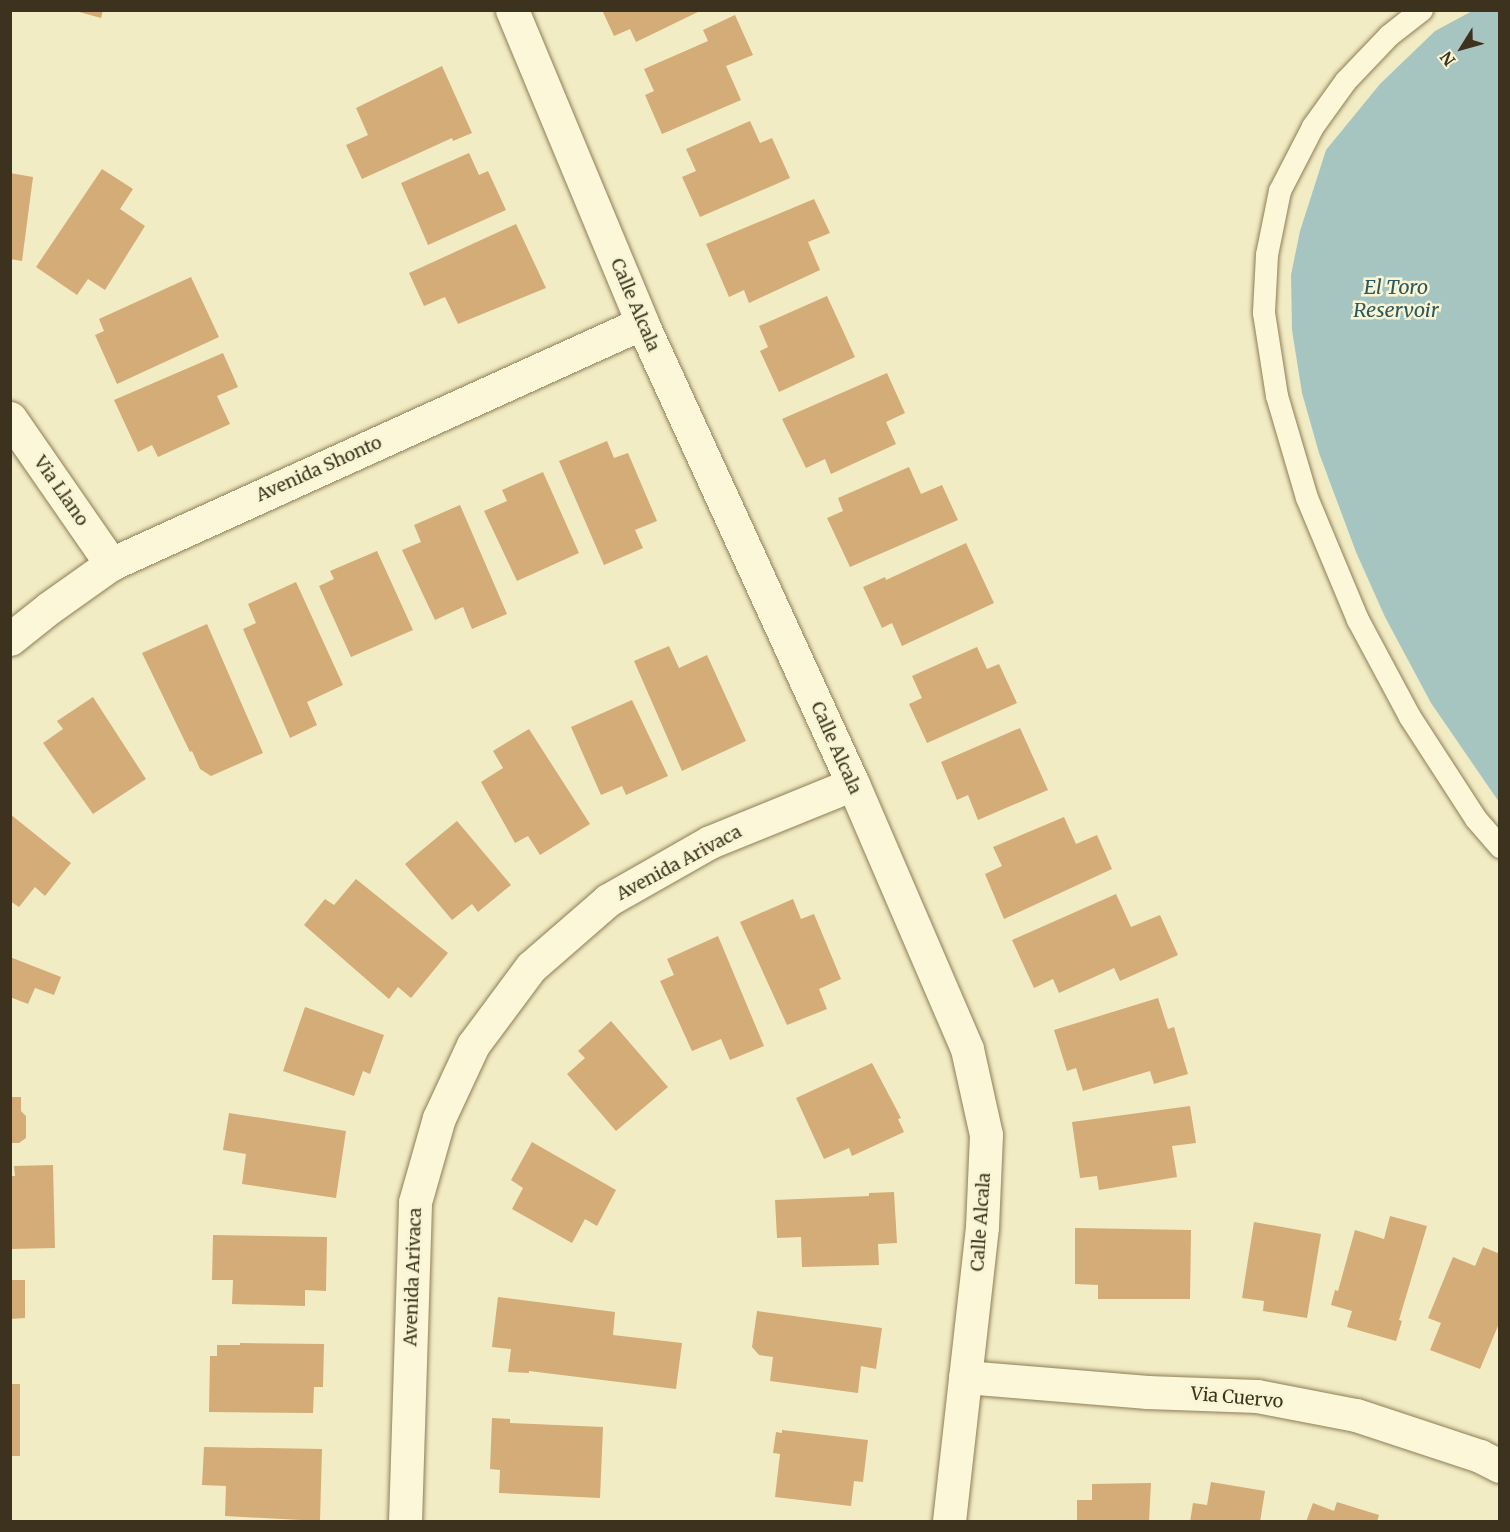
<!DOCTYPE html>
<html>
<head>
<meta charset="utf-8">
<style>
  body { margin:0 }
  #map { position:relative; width:1510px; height:1532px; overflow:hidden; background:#f2ecc4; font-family:Merriweather,serif }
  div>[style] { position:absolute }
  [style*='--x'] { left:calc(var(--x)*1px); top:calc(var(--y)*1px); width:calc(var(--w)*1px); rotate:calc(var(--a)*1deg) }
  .water>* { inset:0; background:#a6c5c1 }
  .building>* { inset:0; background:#d3ac77 }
  .roads { filter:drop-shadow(0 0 2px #8e7e58) drop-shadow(0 0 2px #8e7e58) }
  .service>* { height:22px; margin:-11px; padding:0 11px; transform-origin:11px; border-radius:11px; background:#fbf7d8 }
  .minor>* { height:33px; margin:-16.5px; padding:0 16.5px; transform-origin:16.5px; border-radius:16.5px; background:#fbf7d8 }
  span { translate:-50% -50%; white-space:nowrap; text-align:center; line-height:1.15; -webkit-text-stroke:5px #f8f4d4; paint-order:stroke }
  .street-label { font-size:18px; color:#3d321e }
  .water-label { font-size:20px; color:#2c595e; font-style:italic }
  .frame { position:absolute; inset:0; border:12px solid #3d321e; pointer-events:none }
  .north { position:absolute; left:1432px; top:18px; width:60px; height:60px; -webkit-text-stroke:4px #f8f4d4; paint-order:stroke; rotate:233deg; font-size:16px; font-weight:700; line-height:24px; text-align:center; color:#3d321e }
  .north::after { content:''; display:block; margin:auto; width:21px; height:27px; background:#3d321e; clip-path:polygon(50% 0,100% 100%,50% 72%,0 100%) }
</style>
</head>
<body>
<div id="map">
  <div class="water">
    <div style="clip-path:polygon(1474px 10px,1500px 11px,1499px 802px,1431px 703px,1385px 617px,1356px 552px,1319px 453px,1302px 393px,1292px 330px,1291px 275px,1300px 231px,1326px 150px,1380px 84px,1435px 31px)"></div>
  </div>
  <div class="building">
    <div style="clip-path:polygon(72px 10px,103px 10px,101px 18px)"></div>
    <div style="clip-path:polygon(602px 10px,702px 10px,636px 42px,630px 29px,614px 36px)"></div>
    <div style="clip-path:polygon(735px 15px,753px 55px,726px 66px,741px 100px,662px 134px,645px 95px,654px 91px,644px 69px,708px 41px,703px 30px)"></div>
    <div style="clip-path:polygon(442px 66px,472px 133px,453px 141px,452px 138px,362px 179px,346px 145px,368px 135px,356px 108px)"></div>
    <div style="clip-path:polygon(750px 121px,760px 143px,772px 138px,790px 178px,700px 217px,682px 177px,696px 171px,686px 149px)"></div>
    <div style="clip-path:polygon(469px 153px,479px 175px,488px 171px,506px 210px,428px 245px,401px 183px)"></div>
    <div style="clip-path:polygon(102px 169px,133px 189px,120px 209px,145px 226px,105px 290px,88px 279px,77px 295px,36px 267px)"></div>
    <div style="clip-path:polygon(10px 173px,33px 177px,22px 261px,10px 259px)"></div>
    <div style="clip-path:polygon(814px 199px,830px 233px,808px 242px,820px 270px,749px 303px,744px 290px,729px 297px,706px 244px)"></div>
    <div style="clip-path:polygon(516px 224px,546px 288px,458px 324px,445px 297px,424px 306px,409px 273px)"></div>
    <div style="clip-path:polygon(191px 277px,219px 337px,117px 384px,95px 335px,104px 331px,99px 319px)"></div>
    <div style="clip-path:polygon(827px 296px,855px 357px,779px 392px,760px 351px,768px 347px,759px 326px)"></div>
    <div style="clip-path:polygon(223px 353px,238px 387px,217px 396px,230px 424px,158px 457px,152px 445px,138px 452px,114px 400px)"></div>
    <div style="clip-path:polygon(887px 373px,905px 413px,886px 422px,896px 444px,831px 474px,825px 459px,806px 468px,782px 419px)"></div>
    <div style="clip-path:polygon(607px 441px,614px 458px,628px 453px,657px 521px,635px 530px,643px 548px,604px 565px,559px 461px)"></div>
    <div style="clip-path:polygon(909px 467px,921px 494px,942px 485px,958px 520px,850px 567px,827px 518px,843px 511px,838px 498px)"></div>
    <div style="clip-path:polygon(543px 472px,579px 553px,517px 581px,484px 511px,507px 501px,502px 490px)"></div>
    <div style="clip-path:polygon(460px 505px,507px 614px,472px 629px,463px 607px,435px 620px,402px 550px,421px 542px,414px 525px)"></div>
    <div style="clip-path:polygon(966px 543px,994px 603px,902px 646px,892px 623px,882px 628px,863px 587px,885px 577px,886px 580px)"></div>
    <div style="clip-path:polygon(377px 551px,413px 630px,351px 657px,319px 586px,334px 579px,330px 571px)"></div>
    <div style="clip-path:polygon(296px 582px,343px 685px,307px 702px,317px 725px,290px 738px,243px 629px,256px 623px,248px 604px)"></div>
    <div style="clip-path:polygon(207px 624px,263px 753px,211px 776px,200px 769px,192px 751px,190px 752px,142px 653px)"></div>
    <div style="clip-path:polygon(669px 646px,679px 668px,707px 655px,746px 741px,682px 771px,634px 661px)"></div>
    <div style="clip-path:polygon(977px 647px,987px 669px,999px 664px,1017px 703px,927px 743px,909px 704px,922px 698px,912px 676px)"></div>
    <div style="clip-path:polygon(93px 697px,146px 779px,93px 814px,43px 743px,63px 729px,57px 721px)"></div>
    <div style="clip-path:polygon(632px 700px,668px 776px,626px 795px,622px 786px,601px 795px,571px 727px)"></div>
    <div style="clip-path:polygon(1020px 728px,1048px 790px,978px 820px,968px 795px,957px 800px,941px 762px)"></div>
    <div style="clip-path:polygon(529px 729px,590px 824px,540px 855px,528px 836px,515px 843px,481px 782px,503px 768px,493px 751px)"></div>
    <div style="clip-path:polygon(10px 814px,71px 863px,45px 896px,35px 887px,19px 907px,10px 901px)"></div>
    <div style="clip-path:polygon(1064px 817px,1076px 844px,1097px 835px,1112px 869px,1004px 919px,985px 874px,1002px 866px,993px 847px)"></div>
    <div style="clip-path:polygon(457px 821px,511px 885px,478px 912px,472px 904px,452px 920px,405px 864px)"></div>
    <div style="clip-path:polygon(356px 879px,448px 953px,411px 998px,398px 987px,389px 999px,304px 925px,325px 899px,334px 905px)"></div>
    <div style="clip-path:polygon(1116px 894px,1131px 927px,1160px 915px,1178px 955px,1120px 981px,1114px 968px,1059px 993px,1053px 979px,1034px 988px,1012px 940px)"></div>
    <div style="clip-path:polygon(793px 899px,801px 919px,814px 914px,841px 979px,819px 989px,827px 1009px,787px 1025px,740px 922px)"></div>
    <div style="clip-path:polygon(718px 936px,764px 1046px,730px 1060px,721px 1039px,692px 1051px,660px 981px,674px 975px,667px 959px)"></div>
    <div style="clip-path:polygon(10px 957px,61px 977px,54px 995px,35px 988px,28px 1004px,10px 997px)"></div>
    <div style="clip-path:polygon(1158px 998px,1168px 1029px,1174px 1027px,1188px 1074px,1154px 1084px,1150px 1071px,1083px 1091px,1076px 1068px,1067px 1071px,1054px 1030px)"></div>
    <div style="clip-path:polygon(305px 1007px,384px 1035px,370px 1074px,363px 1071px,354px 1096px,283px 1071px)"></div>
    <div style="clip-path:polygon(611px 1021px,668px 1087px,616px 1131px,567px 1074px,585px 1058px,578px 1051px)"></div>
    <div style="clip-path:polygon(872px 1063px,901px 1118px,898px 1119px,904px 1132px,852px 1156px,849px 1148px,824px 1159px,796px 1098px)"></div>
    <div style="clip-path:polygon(10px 1097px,21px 1097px,21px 1111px,26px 1116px,26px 1138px,19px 1143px,10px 1143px)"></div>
    <div style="clip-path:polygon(1190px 1106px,1196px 1143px,1172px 1146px,1177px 1177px,1099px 1190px,1097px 1176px,1080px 1178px,1072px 1122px)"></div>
    <div style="clip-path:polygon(229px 1113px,346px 1131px,336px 1198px,242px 1184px,246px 1154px,223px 1150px)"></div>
    <div style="clip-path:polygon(532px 1142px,616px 1190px,597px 1226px,585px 1219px,572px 1243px,512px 1209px,523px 1188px,511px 1180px)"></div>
    <div style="clip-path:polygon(53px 1165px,55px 1248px,10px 1249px,10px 1176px,15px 1176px,14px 1166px)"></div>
    <div style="clip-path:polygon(894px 1192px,897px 1243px,878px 1244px,879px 1265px,802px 1267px,801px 1237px,777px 1238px,775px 1200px,869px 1196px,869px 1193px)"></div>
    <div style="clip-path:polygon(1390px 1216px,1427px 1226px,1399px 1320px,1402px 1321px,1396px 1341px,1347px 1327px,1352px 1311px,1331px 1305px,1335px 1290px,1338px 1291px,1355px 1230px,1384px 1239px)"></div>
    <div style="clip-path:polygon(1254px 1222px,1321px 1234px,1307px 1318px,1263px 1311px,1264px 1301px,1242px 1298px)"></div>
    <div style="clip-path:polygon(1075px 1228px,1191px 1230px,1190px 1299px,1098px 1299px,1098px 1285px,1075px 1284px)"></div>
    <div style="clip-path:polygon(213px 1235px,327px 1237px,326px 1291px,305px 1290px,305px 1306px,232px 1304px,233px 1280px,212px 1280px)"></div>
    <div style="clip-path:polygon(1483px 1247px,1500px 1254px,1500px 1321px,1480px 1369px,1430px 1350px,1441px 1323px,1428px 1318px,1453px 1257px,1475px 1266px)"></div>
    <div style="clip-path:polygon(10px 1280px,25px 1280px,25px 1318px,10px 1319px)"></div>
    <div style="clip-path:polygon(498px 1297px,615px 1312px,613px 1335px,682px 1343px,676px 1389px,529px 1371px,529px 1373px,508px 1372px,511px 1349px,492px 1347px)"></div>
    <div style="clip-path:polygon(757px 1311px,882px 1328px,876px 1369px,861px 1366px,858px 1393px,770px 1381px,773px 1357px,759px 1355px,752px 1347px)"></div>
    <div style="clip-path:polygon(240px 1343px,324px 1344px,323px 1387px,314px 1387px,313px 1413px,209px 1412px,210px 1356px,217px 1356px,217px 1345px,240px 1345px)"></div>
    <div style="clip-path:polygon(10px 1384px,20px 1384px,20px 1456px,10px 1456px)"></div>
    <div style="clip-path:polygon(492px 1418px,510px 1419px,510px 1423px,603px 1427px,600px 1498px,499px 1493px,500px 1470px,490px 1469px)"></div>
    <div style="clip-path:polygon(782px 1430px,868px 1440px,863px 1482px,854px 1481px,851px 1506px,775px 1497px,780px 1454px,773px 1453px,776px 1432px,782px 1433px)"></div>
    <div style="clip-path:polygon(204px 1447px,322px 1449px,320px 1521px,225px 1516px,226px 1486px,202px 1485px)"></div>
    <div style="clip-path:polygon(1211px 1482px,1265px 1491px,1260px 1522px,1190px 1522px,1193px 1503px,1207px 1505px)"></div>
    <div style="clip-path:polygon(1151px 1483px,1149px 1522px,1077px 1522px,1077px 1500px,1092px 1500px,1092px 1484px)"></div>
    <div style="clip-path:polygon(1337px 1502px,1379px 1515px,1377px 1522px,1306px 1522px,1313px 1503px,1334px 1511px)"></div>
  </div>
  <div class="roads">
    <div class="service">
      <div style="--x:1422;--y:10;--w:42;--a:141.8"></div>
      <div style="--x:1389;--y:36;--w:62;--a:133.7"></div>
      <div style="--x:1346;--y:81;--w:57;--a:125.7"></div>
      <div style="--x:1313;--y:127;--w:72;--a:117.3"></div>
      <div style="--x:1280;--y:191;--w:65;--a:101.5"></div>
      <div style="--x:1267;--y:255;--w:58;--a:93"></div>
      <div style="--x:1264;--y:313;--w:84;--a:81.1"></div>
      <div style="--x:1277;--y:396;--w:106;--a:73.6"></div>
      <div style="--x:1307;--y:498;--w:132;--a:67.3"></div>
      <div style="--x:1358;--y:620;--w:110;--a:61.8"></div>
      <div style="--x:1410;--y:717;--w:121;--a:57.1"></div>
      <div style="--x:1476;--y:819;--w:37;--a:49"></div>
    </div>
    <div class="minor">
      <div style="--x:512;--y:10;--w:339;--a:67.4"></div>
      <div style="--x:642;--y:323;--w:507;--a:65.41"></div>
      <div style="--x:853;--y:784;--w:288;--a:66.7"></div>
      <div style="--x:967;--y:1049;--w:88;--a:77.5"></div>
      <div style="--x:986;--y:1135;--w:92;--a:92.5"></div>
      <div style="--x:982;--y:1227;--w:297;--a:96.4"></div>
      <div style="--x:10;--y:418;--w:178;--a:55.3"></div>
      <div style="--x:10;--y:639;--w:50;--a:-38.5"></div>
      <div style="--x:49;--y:608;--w:76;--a:-35.4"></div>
      <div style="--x:111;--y:564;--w:583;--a:-24.41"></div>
      <div style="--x:965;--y:1377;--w:183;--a:4.7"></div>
      <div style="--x:1147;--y:1392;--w:110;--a:2.1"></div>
      <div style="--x:1257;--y:1396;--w:101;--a:10.9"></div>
      <div style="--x:1356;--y:1415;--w:131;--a:18.3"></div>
      <div style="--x:1480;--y:1456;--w:22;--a:27"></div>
      <div style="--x:405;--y:1522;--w:320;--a:-88.2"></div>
      <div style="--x:415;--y:1202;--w:87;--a:-74.1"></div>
      <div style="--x:439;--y:1118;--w:81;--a:-65"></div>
      <div style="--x:473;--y:1045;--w:97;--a:-53.4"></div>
      <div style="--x:531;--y:967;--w:102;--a:-41"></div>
      <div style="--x:608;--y:900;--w:117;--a:-29.6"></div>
      <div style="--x:710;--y:842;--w:154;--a:-22.1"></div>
    </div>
  </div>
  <div class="street-label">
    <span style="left:635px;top:305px;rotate:67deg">Calle Alcala</span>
    <span style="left:319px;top:469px;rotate:-24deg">Avenida Shonto</span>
    <span style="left:61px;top:491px;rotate:55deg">Via Llano</span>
    <span style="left:836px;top:748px;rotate:66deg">Calle Alcala</span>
    <span style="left:679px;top:863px;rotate:-28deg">Avenida Arivaca</span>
    <span style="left:981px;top:1222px;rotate:-86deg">Calle Alcala</span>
    <span style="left:413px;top:1277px;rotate:-88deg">Avenida Arivaca</span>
    <span style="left:1237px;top:1398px;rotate:5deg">Via Cuervo</span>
  </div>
  <div class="water-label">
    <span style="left:1396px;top:298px">El Toro<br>Reservoir</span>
  </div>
  <div class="frame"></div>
  <div class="north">N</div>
</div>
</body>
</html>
